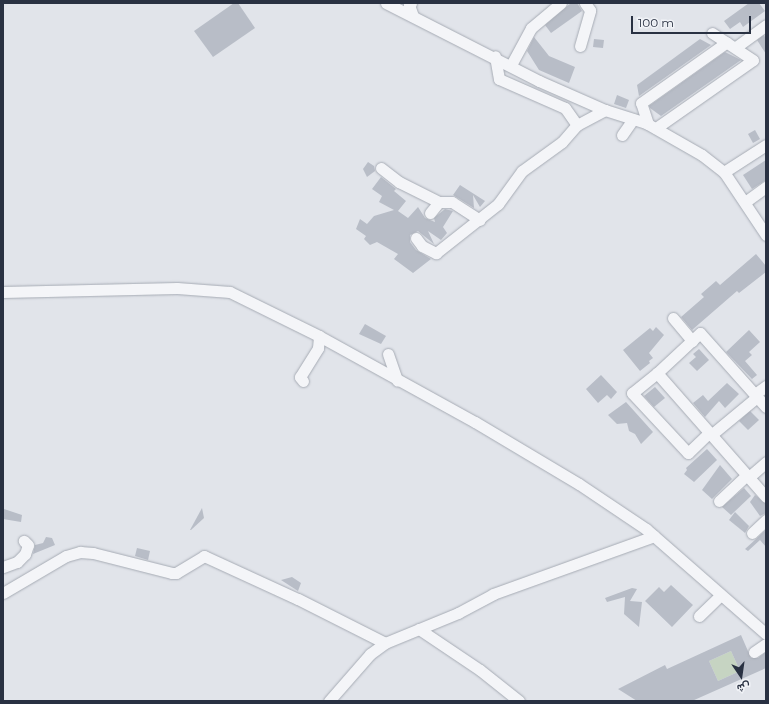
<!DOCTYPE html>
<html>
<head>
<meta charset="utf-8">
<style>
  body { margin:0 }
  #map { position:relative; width:769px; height:704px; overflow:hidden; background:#e1e4ea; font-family:Montserrat,Vazirmatn,sans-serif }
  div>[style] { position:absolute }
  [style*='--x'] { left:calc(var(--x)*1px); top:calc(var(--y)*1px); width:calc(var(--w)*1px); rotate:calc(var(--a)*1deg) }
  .green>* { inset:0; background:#c6d4c2 }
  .building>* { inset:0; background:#b8bdc7 }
  .roads { filter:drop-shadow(0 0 1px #a6abb4) drop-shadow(0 0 1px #a6abb4) }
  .minor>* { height:11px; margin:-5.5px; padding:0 5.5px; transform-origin:5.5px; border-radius:5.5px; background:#f4f5f8 }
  span { translate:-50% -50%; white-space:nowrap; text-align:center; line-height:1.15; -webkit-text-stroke:3px #f1f3f7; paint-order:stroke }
  .frame { position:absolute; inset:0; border:4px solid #293142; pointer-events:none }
  .north { position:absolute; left:721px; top:656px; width:40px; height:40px; -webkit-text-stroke:3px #f1f3f7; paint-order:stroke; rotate:167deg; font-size:11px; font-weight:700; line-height:16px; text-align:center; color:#293142 }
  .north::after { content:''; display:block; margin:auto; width:14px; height:18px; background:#293142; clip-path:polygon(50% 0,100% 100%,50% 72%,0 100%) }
  .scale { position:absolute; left:631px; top:16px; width:120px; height:18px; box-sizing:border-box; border:2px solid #293142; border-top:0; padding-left:5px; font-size:12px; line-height:14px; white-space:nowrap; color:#293142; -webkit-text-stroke:3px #f1f3f7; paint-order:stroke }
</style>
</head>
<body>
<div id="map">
  <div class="green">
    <div style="clip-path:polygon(731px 651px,740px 671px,718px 681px,709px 661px)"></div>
  </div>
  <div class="building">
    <div style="clip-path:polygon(234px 3px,238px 3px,255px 28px,213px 57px,194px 31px)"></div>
    <div style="clip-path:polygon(571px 3px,577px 3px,582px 11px,551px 33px,545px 25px)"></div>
    <div style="clip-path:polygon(749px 3px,759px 3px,765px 11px,743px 27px,740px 22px,730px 29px,724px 21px)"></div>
    <div style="clip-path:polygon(764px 35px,766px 39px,766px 54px,757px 40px)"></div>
    <div style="clip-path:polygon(534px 37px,549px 56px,575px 67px,569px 83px,539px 70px,527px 51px)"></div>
    <div style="clip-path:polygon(594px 39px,604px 40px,603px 48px,593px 47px)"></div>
    <div style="clip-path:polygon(700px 39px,711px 45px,639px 96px,637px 85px)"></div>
    <div style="clip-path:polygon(725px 52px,741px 60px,661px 116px,650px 108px,649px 106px)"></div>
    <div style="clip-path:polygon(617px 95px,629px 100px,626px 108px,614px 104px)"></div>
    <div style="clip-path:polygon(755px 130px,760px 139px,753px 143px,748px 134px)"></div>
    <div style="clip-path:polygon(766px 160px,766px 180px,752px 189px,743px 175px)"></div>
    <div style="clip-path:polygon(368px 162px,374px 166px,375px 171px,367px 177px,363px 169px)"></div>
    <div style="clip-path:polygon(381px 177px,396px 189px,394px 191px,406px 201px,398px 211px,408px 218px,418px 207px,425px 218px,435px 222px,434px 218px,445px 209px,453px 211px,443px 227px,447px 233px,441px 240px,428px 231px,434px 244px,418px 231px,410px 235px,410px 242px,416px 250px,431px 259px,413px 273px,394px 259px,398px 254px,377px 242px,370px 245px,364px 239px,366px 236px,356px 229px,360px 219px,367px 224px,374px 216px,394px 210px,379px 202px,382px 196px,372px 189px)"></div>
    <div style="clip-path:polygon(460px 185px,485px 201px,480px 207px,473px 195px,474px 208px,453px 195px)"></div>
    <div style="clip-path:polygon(756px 254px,766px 266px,766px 272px,739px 293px,737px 291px,692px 330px,681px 317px,704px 297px,701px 294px,716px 281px,720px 285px)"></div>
    <div style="clip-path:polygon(365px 324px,386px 336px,381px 344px,359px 334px)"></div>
    <div style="clip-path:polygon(656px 327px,664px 335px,649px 353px,653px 358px,649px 361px,650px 363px,640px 371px,623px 350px,650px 328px,653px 331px)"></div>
    <div style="clip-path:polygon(749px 330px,760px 342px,749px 352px,752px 355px,745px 361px,757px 375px,752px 379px,726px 352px)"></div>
    <div style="clip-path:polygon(699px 349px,709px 360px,697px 371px,689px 363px,696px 357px,693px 354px)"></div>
    <div style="clip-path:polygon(601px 375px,617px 392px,611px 399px,607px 395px,598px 403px,586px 389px)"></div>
    <div style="clip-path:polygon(727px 383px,739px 394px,725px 408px,719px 401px,705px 417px,693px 403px,703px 395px,708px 401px)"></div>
    <div style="clip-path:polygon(655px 387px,665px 398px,654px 407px,644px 396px)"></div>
    <div style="clip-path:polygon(626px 402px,653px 432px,641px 444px,635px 434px,629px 431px,627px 423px,617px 424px,608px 415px)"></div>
    <div style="clip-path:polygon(750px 411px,759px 420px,748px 430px,739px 421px)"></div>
    <div style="clip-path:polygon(707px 449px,717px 460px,694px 482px,684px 474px,687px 470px,686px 468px)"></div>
    <div style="clip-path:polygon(720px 465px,732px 479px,712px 499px,702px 490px)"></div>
    <div style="clip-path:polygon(744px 488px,751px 496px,731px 515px,722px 507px)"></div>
    <div style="clip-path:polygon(755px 495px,766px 504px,766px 513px,760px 516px,750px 502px)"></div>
    <div style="clip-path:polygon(202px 508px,204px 518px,191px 530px,190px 530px)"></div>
    <div style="clip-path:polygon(4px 509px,22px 515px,21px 522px,3px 519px)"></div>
    <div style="clip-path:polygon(735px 512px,749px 526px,745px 533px,729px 520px)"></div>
    <div style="clip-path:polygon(766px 530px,766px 547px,760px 540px,748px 551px,745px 549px)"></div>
    <div style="clip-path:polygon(46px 537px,52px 538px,55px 545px,33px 554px,35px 545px,43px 543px)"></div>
    <div style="clip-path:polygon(137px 548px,150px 551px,148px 560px,135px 556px)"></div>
    <div style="clip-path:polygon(292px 577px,301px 583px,298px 591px,281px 580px)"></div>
    <div style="clip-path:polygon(671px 585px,693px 605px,672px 627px,645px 601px,659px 587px,664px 592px)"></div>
    <div style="clip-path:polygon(632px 588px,637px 589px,630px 601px,642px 602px,639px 627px,624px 614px,625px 597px,607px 602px,605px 598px)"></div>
    <div style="clip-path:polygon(evenodd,741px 635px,751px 658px,758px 658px,766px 652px,766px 668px,692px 701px,637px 701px,618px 689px,665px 665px,667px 669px,741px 635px,731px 651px,740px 671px,718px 681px,709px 661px,731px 651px)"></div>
  </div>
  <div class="roads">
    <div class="minor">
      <div style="--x:386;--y:3;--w:172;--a:27"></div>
      <div style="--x:539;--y:81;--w:72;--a:23.7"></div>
      <div style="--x:605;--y:110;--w:43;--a:17.6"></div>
      <div style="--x:646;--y:123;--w:64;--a:29.7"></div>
      <div style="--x:702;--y:155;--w:28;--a:38"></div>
      <div style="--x:724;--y:172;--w:76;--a:56.3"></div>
      <div style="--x:411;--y:3;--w:3;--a:135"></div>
      <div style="--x:409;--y:5;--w:12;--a:70"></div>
      <div style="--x:580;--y:46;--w:37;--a:-74"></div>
      <div style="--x:590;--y:10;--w:9;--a:-126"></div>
      <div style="--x:736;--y:47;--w:37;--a:-36"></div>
      <div style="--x:511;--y:65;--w:42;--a:-61.6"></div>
      <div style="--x:531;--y:28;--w:39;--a:-40"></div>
      <div style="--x:648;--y:124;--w:22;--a:-108"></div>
      <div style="--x:641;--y:103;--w:105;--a:-35.3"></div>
      <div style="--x:577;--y:125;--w:32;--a:-28"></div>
      <div style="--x:656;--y:128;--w:118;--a:-35"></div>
      <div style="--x:753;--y:60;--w:49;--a:-146.6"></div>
      <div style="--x:622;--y:135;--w:19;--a:-55"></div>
      <div style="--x:381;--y:168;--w:23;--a:38"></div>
      <div style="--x:399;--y:182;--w:45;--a:26.6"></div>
      <div style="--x:724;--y:172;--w:50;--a:-32.7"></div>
      <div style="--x:745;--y:202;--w:26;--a:-36"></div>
      <div style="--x:430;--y:213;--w:14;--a:-51"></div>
      <div style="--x:439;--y:202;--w:13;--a:0"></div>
      <div style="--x:452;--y:202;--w:33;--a:33"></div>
      <div style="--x:416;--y:238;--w:10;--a:53"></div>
      <div style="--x:422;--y:246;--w:16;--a:27"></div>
      <div style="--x:436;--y:253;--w:79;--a:-38.3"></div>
      <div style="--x:498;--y:204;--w:41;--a:-54"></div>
      <div style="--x:522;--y:171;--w:49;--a:-35.9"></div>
      <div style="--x:562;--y:142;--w:23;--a:-49"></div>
      <div style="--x:577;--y:125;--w:21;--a:-125"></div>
      <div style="--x:565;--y:108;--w:72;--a:-156.3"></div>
      <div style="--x:499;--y:79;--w:23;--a:-100"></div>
      <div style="--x:3;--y:292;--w:174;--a:-1.3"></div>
      <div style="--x:177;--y:288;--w:53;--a:4.3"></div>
      <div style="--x:230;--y:292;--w:99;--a:26.3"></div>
      <div style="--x:319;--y:336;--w:178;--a:28.9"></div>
      <div style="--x:475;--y:422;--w:121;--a:30.8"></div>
      <div style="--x:579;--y:484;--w:81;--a:33.9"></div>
      <div style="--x:646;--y:529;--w:159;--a:41.2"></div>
      <div style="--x:673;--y:318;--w:30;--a:50"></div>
      <div style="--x:388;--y:354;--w:28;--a:71"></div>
      <div style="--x:657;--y:373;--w:32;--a:141"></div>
      <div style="--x:632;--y:393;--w:82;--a:47"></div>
      <div style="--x:688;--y:453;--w:29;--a:-44"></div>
      <div style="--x:303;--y:381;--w:5;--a:-127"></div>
      <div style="--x:300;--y:377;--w:34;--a:-58"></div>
      <div style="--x:318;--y:348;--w:12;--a:-85"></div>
      <div style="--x:755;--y:394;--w:14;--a:-36"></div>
      <div style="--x:766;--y:407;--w:99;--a:-131.7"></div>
      <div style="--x:700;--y:333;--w:59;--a:137.1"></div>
      <div style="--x:657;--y:373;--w:165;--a:48.7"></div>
      <div style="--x:711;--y:435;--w:60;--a:-39.6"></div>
      <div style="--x:749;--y:477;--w:23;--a:-41"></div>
      <div style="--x:719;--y:501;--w:38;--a:-43"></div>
      <div style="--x:752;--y:533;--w:19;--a:-43"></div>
      <div style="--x:3;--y:567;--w:15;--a:-20"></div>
      <div style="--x:17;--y:562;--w:11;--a:-45"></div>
      <div style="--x:25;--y:554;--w:9;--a:-72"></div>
      <div style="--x:28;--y:545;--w:6;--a:-135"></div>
      <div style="--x:3;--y:593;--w:73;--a:-30.4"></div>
      <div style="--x:66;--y:556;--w:15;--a:-16"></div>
      <div style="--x:80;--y:552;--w:13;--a:4"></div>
      <div style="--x:93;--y:553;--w:81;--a:14.2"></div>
      <div style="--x:172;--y:573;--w:4;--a:0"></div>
      <div style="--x:176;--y:573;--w:33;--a:-31"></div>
      <div style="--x:204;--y:556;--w:103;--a:24.6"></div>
      <div style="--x:298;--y:599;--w:97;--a:26.8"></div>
      <div style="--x:699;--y:616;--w:30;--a:-44"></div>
      <div style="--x:419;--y:629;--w:73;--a:33.9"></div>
      <div style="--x:480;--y:670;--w:50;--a:38.5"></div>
      <div style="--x:754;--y:652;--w:14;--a:-34"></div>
      <div style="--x:329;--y:701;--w:62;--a:-48.9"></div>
      <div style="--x:370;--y:654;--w:19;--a:-36"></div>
      <div style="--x:385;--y:643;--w:79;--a:-22.3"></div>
      <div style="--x:458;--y:613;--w:40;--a:-28"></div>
      <div style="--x:493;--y:594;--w:171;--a:-19.8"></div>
    </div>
  </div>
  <div class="frame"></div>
  <div class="north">ش</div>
  <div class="scale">100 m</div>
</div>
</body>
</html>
